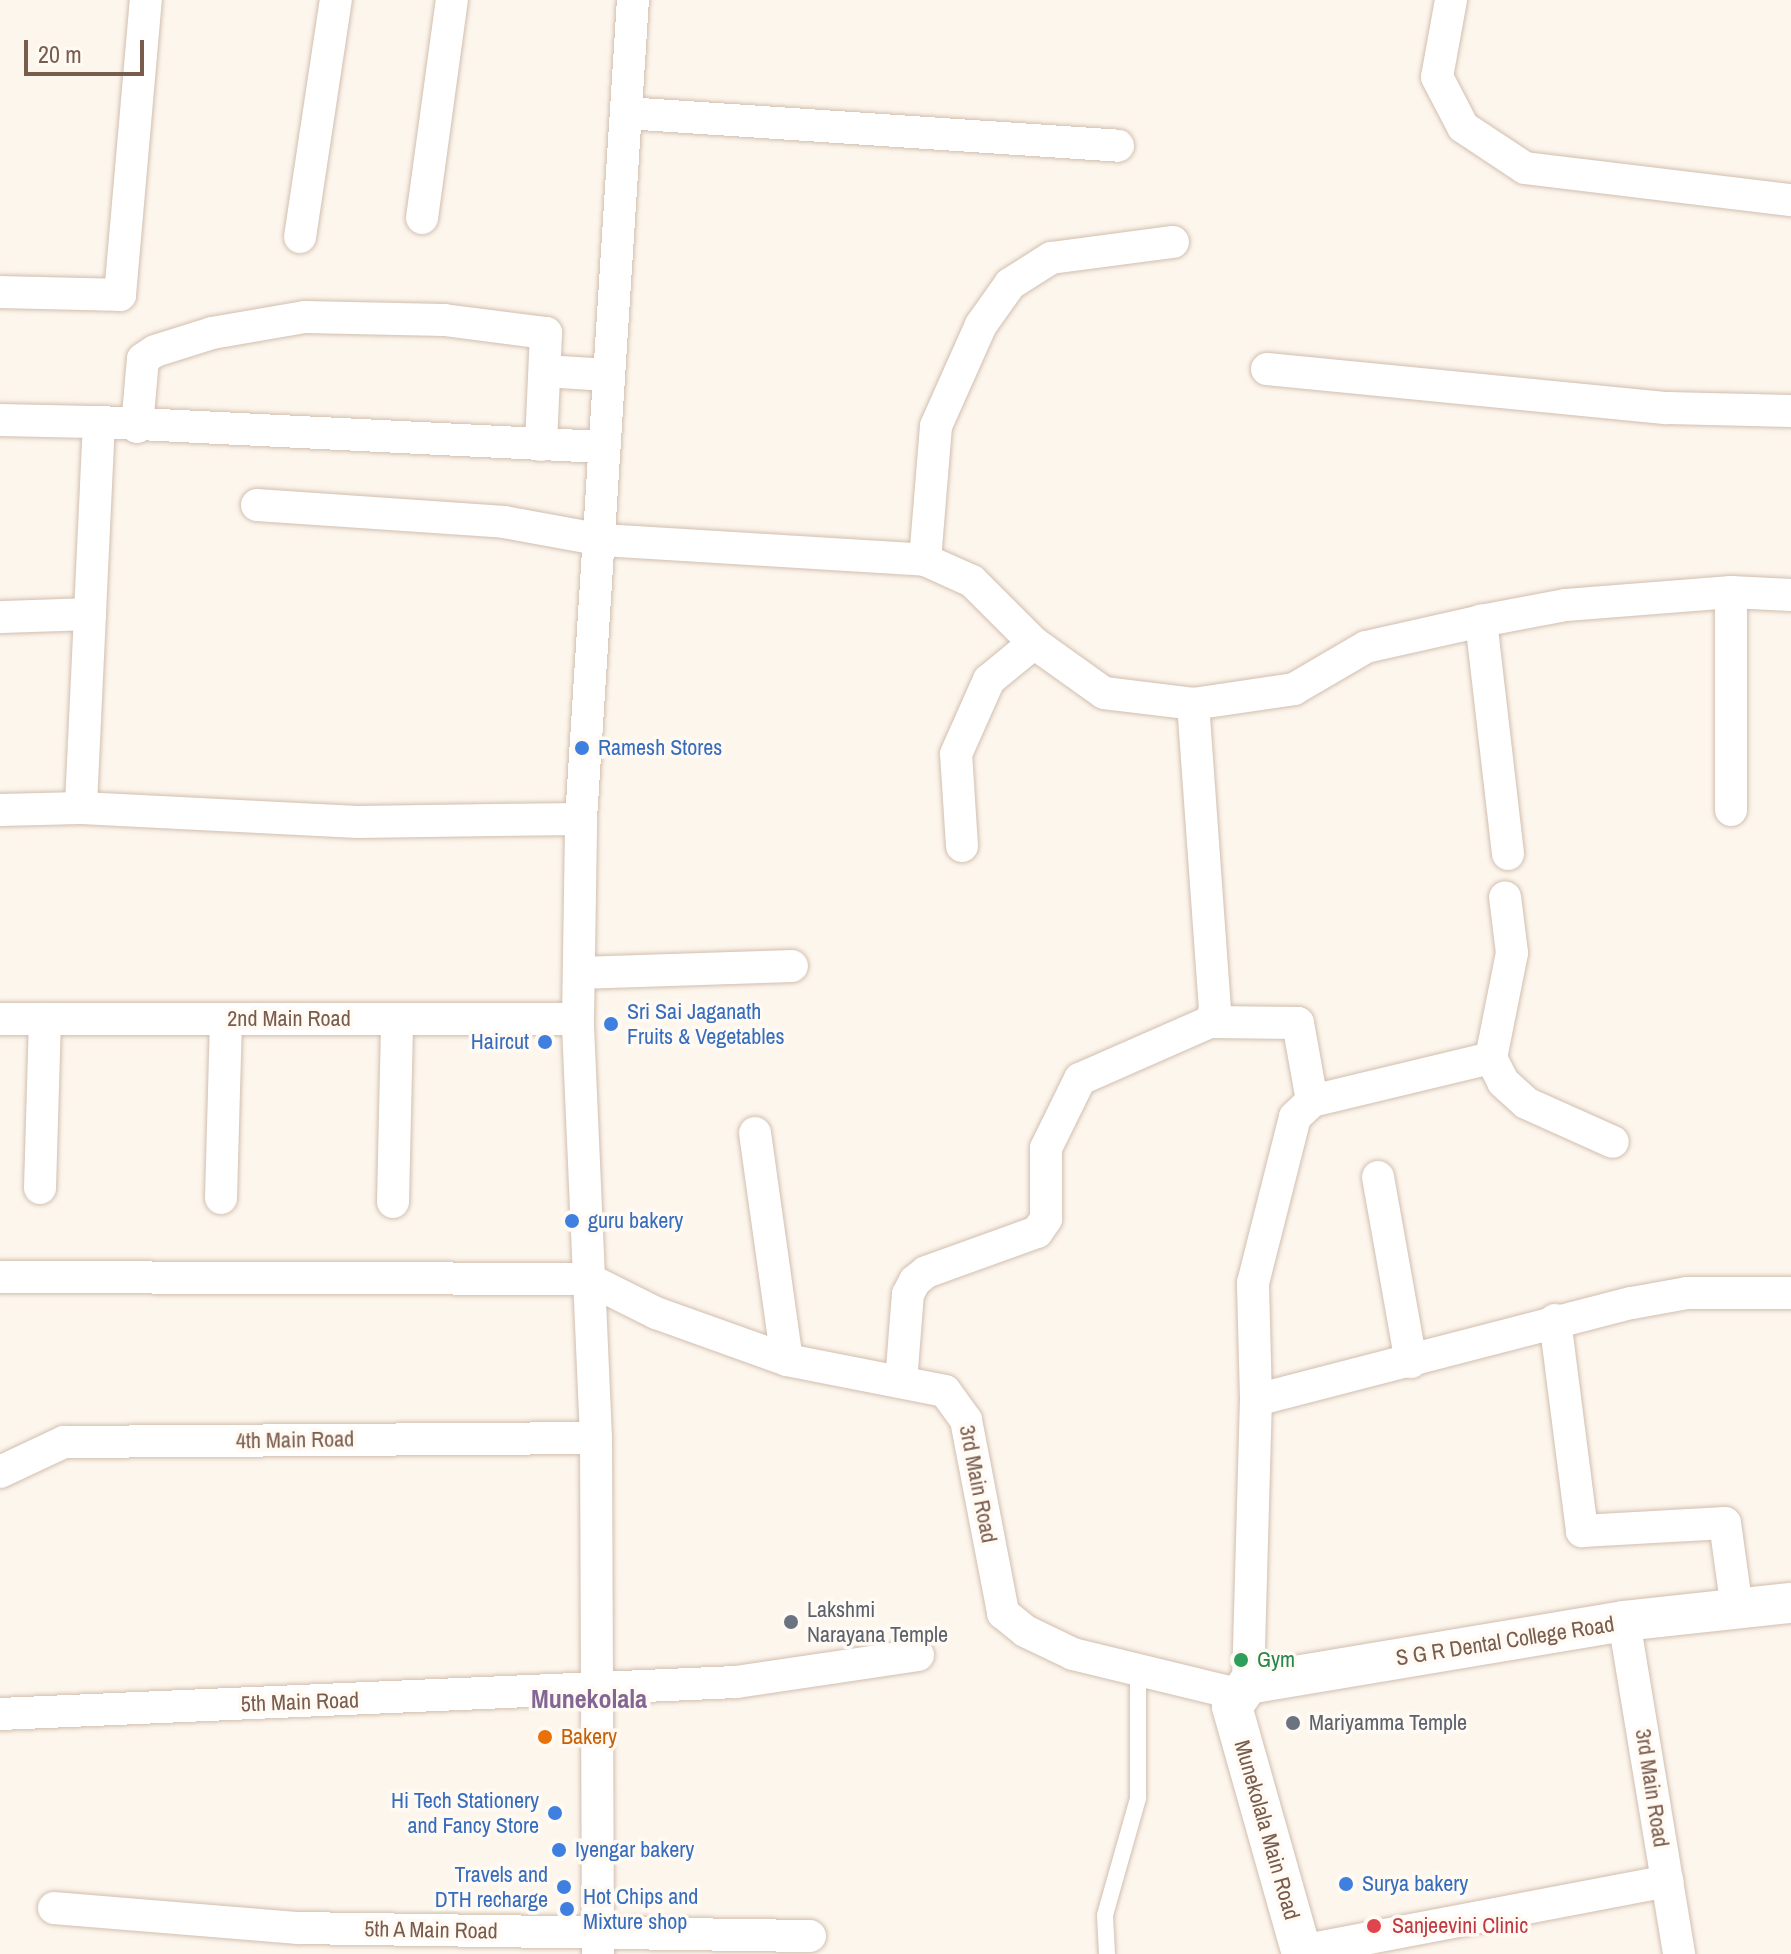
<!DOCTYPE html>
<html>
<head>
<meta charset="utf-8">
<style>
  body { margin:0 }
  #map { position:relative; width:1791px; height:1954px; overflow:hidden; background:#fdf6ec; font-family:"Archivo Narrow",sans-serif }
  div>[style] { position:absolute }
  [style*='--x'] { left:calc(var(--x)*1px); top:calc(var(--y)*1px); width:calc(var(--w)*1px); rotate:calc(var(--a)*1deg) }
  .roads { filter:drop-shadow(0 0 2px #d1beb0) drop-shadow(0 0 2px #d1beb0) }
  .service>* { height:16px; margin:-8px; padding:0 8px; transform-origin:8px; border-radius:8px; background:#fff }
  .minor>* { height:32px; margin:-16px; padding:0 16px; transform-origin:16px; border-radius:16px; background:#fff }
  .tertiary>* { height:40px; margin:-20px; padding:0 20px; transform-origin:20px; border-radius:20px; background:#fff }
  .dots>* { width:22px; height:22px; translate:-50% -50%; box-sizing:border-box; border:4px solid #fffaf3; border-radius:50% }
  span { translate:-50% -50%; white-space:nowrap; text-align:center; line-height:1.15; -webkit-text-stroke:7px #fffaf3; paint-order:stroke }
  .shop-label { font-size:22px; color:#366cbe }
  .left { translate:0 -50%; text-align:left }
  .right { translate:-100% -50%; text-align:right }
  .street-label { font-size:22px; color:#7a5c4d }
  .worship-label { font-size:22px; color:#5b616d }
  .leisure-label { font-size:22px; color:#27864d }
  .food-label { font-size:22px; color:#c56008 }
  .health-label { font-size:22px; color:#be3a42 }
  .quarter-label { font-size:26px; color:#846695; font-weight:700 }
  .scale { position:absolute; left:24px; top:40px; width:120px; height:36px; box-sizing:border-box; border:4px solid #7a5c4d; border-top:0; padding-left:10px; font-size:24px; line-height:28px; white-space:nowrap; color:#7a5c4d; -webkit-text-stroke:6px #fffaf3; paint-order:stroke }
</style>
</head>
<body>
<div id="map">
  <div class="roads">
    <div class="service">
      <div style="--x:1107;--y:1954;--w:39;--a:-93"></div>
      <div style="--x:1105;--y:1915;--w:122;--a:-74.2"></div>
      <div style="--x:1138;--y:1798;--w:126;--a:-90"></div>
    </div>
    <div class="minor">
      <div style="--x:1451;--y:0;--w:78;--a:100.3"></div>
      <div style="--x:1437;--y:77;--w:56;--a:62.5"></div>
      <div style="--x:1463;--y:127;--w:74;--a:33.5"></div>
      <div style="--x:1525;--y:168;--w:268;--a:6.9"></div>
      <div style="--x:626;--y:113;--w:493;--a:3.8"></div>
      <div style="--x:422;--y:218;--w:220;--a:-82.2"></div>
      <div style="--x:300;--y:237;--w:240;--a:-81.4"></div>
      <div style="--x:0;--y:292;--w:120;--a:1.4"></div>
      <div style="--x:120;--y:295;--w:296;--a:-85"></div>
      <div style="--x:1267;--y:369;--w:402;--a:5.6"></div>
      <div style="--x:1667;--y:408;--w:124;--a:1.4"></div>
      <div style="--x:545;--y:371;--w:62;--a:3.7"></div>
      <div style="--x:0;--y:420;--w:99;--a:1.2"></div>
      <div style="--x:99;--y:422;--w:192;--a:92.7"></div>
      <div style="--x:99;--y:422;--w:503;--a:2.85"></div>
      <div style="--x:137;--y:427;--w:68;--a:-85"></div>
      <div style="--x:143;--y:359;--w:14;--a:-34"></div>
      <div style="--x:155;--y:351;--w:60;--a:-17.5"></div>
      <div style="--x:212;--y:333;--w:94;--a:-9.8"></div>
      <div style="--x:305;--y:317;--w:139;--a:1.2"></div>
      <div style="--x:444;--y:320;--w:103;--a:7.3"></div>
      <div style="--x:546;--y:333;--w:112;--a:92.6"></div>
      <div style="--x:257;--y:505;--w:248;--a:3.9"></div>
      <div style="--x:504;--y:522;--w:100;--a:10.4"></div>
      <div style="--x:602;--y:540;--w:324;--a:3.5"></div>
      <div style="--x:925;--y:560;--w:51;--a:24.1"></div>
      <div style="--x:972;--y:581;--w:88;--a:45"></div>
      <div style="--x:1034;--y:643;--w:86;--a:35.5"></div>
      <div style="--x:1104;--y:693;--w:90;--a:7"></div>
      <div style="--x:1193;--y:704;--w:102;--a:-8.4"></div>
      <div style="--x:1294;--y:689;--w:83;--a:-30.3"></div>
      <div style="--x:1366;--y:647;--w:118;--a:-12.7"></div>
      <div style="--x:925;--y:560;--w:134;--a:-85.3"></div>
      <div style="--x:936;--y:426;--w:111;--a:-66"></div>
      <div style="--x:981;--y:325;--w:50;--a:-54.7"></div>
      <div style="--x:1010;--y:284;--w:49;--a:-32.4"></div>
      <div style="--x:1051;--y:258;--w:123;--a:-7.5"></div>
      <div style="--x:0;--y:617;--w:90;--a:-1.9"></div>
      <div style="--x:90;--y:614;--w:194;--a:92.7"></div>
      <div style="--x:0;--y:810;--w:81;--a:-1.4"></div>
      <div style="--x:81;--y:808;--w:277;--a:2.9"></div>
      <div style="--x:358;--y:822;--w:223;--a:-0.8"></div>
      <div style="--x:1731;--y:810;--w:218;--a:-90"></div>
      <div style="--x:962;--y:846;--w:92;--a:-93.7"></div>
      <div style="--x:956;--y:754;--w:81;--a:-66"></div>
      <div style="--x:989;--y:680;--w:58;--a:-39.4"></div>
      <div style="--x:1508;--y:854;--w:235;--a:-96.6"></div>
      <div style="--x:1481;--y:621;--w:86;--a:-10.7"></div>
      <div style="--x:1566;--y:605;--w:166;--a:-4.5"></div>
      <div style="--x:1731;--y:592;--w:60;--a:2.9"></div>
      <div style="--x:580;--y:973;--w:212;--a:-1.9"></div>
      <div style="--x:0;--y:1019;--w:578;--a:0"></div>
      <div style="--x:1210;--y:1022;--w:88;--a:0.7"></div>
      <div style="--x:1298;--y:1023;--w:79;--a:79.8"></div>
      <div style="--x:1491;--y:1058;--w:27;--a:63"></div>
      <div style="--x:1503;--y:1082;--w:31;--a:42"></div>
      <div style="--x:1526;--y:1103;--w:95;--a:24.1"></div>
      <div style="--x:755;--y:1133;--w:229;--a:82"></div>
      <div style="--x:1378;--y:1177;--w:188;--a:79.9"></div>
      <div style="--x:40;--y:1188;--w:169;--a:-88.3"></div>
      <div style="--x:221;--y:1198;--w:179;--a:-88.4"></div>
      <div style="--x:393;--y:1202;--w:183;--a:-88.7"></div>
      <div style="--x:0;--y:1277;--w:588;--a:0.19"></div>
      <div style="--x:588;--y:1279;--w:76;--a:26.6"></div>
      <div style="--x:656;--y:1313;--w:139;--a:19.7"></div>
      <div style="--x:787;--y:1360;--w:161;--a:11.1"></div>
      <div style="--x:945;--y:1391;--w:36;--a:54"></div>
      <div style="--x:966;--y:1420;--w:197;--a:79.1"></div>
      <div style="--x:1003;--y:1613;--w:28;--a:39"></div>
      <div style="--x:1025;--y:1631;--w:53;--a:25.6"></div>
      <div style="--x:1073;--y:1654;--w:169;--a:13.7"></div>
      <div style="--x:1555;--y:1320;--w:213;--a:82.7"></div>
      <div style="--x:1582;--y:1531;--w:143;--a:-3.2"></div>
      <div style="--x:1725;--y:1523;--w:87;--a:82.1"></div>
      <div style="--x:901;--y:1382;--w:88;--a:-85.5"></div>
      <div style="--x:908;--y:1294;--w:15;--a:-62"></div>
      <div style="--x:915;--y:1281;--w:14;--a:-39"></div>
      <div style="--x:926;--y:1272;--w:118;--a:-19.8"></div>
      <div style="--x:1037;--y:1232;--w:16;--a:-55"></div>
      <div style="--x:1046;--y:1219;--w:71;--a:-90"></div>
      <div style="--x:1046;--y:1148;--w:77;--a:-63.8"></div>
      <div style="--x:1080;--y:1079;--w:142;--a:-23.7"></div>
      <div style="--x:1210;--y:1022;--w:13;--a:-67"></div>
      <div style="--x:1215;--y:1010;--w:307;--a:-94.1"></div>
      <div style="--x:1256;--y:1400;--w:388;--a:-14.5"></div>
      <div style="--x:1632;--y:1303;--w:56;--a:-10.3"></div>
      <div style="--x:1687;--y:1293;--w:104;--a:0"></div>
      <div style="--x:0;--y:1472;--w:71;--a:-25.1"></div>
      <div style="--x:64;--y:1442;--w:532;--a:-0.43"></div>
      <div style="--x:1624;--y:1621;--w:338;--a:80.6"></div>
      <div style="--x:1248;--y:1684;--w:284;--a:-88.4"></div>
      <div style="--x:1256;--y:1400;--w:117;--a:-91.5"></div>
      <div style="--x:1253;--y:1283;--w:171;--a:-75.8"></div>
      <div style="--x:1295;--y:1117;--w:23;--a:-43"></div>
      <div style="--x:1312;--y:1101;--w:184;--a:-13.5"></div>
      <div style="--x:1491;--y:1058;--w:107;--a:-78.7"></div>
      <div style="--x:1512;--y:953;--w:56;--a:-97.1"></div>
      <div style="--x:0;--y:1714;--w:737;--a:-2.49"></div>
      <div style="--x:736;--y:1682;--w:184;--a:-8.4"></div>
      <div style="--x:54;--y:1908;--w:245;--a:4.7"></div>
      <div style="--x:298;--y:1928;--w:512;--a:0.9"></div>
      <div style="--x:1301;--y:1951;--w:373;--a:-10.8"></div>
      <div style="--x:598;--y:1954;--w:516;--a:-90.22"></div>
      <div style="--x:596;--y:1438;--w:419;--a:-92.5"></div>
      <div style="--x:578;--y:1019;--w:200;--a:-89.1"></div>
      <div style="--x:581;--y:819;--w:821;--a:-86.37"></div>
    </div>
    <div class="tertiary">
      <div style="--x:1302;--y:1954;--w:257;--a:-105.8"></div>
      <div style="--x:1232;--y:1707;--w:28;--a:-55"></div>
      <div style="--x:1248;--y:1684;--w:381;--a:-9.5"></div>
      <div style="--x:1624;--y:1621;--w:168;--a:-6.2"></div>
    </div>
  </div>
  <div class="dots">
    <div style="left:582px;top:748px;background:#3f7fe0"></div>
    <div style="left:611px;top:1024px;background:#3f7fe0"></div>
    <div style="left:545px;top:1042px;background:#3f7fe0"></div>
    <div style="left:572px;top:1221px;background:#3f7fe0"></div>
    <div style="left:791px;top:1622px;background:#6b7280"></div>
    <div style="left:1241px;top:1660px;background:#2e9e5b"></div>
    <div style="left:1293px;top:1723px;background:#6b7280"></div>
    <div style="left:545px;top:1737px;background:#e8710a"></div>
    <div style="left:555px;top:1813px;background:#3f7fe0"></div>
    <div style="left:559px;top:1850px;background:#3f7fe0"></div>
    <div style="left:1346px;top:1884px;background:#3f7fe0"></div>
    <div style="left:564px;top:1887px;background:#3f7fe0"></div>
    <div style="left:567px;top:1909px;background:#3f7fe0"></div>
    <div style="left:1374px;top:1926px;background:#e0444e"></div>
  </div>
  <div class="shop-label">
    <span class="left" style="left:598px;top:748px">Ramesh Stores</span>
    <span class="left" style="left:627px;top:1024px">Sri Sai Jaganath<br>Fruits &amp; Vegetables</span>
    <span class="right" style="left:529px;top:1042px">Haircut</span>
    <span class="left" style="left:588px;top:1221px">guru bakery</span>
    <span class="right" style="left:539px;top:1813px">Hi Tech Stationery<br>and Fancy Store</span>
    <span class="left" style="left:575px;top:1850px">Iyengar bakery</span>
    <span class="right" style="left:548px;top:1887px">Travels and<br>DTH recharge</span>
    <span class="left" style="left:1362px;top:1884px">Surya bakery</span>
    <span class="left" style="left:583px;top:1909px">Hot Chips and<br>Mixture shop</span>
  </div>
  <div class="street-label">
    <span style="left:289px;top:1019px">2nd Main Road</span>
    <span style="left:295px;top:1440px;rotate:-1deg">4th Main Road</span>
    <span style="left:978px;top:1484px;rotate:79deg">3rd Main Road</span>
    <span style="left:1505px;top:1641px;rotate:-9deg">S G R Dental College Road</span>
    <span style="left:300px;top:1702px;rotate:-2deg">5th Main Road</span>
    <span style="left:1652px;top:1788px;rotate:81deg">3rd Main Road</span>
    <span style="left:1267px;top:1830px;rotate:74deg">Munekolala Main Road</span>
    <span style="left:431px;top:1930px;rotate:1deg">5th A Main Road</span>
  </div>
  <div class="worship-label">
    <span class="left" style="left:807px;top:1622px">Lakshmi<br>Narayana Temple</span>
    <span class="left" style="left:1309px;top:1723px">Mariyamma Temple</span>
  </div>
  <div class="leisure-label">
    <span class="left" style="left:1257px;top:1660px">Gym</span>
  </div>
  <div class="food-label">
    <span class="left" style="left:561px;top:1737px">Bakery</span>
  </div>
  <div class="health-label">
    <span class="left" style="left:1392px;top:1926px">Sanjeevini Clinic</span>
  </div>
  <div class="quarter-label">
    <span style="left:589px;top:1699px">Munekolala</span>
  </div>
  <div class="scale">20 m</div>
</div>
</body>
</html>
